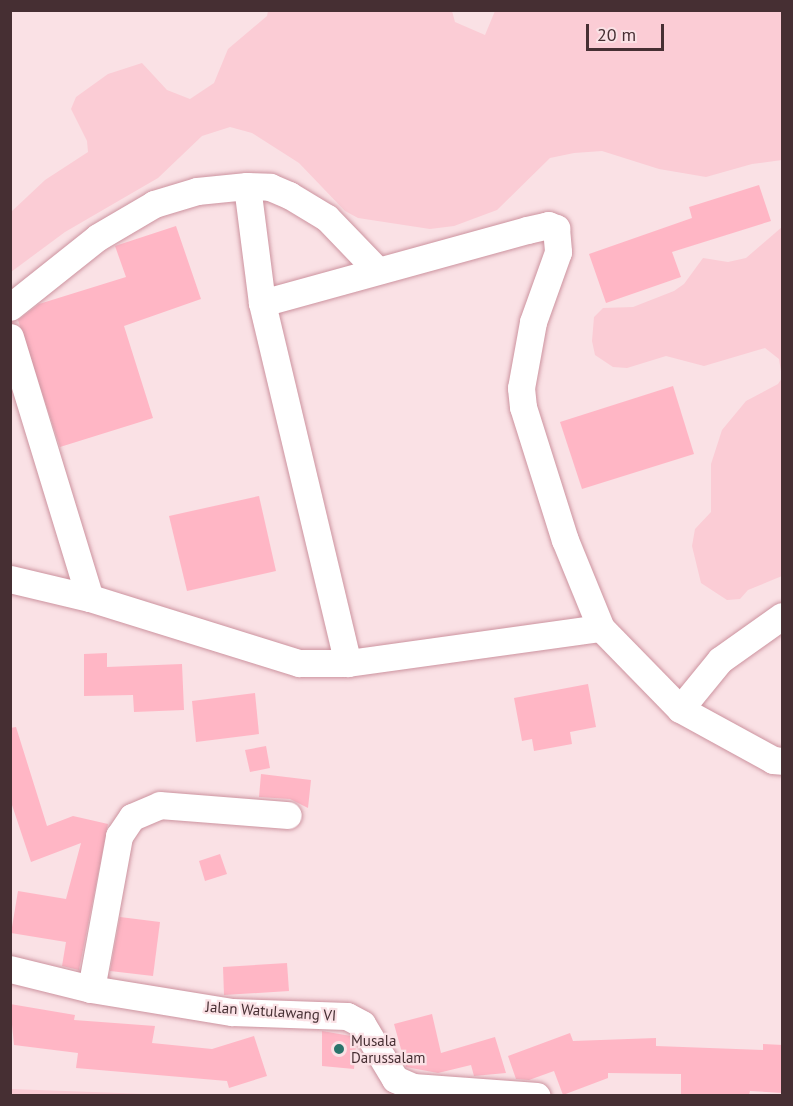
<!DOCTYPE html>
<html>
<head>
<meta charset="utf-8">
<style>
  body { margin:0 }
  #map { position:relative; width:793px; height:1106px; overflow:hidden; background:#fae1e5; font-family:"PT Sans",sans-serif }
  div>[style] { position:absolute }
  [style*='--x'] { left:calc(var(--x)*1px); top:calc(var(--y)*1px); width:calc(var(--w)*1px); rotate:calc(var(--a)*1deg) }
  .green>* { inset:0; background:#fbccd5 }
  .building>* { inset:0; background:#ffb6c5 }
  .roads { filter:drop-shadow(0 0 2px #cc939f) drop-shadow(0 0 2px #cc939f) }
  .minor>* { height:27px; margin:-13.5px; padding:0 13.5px; transform-origin:13.5px; border-radius:13.5px; background:#fff }
  .dots>* { width:16px; height:16px; translate:-50% -50%; box-sizing:border-box; border:3px solid #fae1e5; border-radius:50% }
  span { translate:-50% -50%; white-space:nowrap; text-align:center; line-height:1.15; -webkit-text-stroke:4.5px #fae1e5; paint-order:stroke }
  .street-label { font-size:15px; color:#462f33 }
  .poi-label { font-size:15px; color:#462f33 }
  .left { translate:0 -50%; text-align:left }
  .frame { position:absolute; inset:0; border:12px solid #462f33; pointer-events:none }
  .scale { position:absolute; left:586px; top:24px; width:78px; height:27px; box-sizing:border-box; border:3px solid #462f33; border-top:0; padding-left:8px; font-size:18px; line-height:21px; white-space:nowrap; color:#462f33; -webkit-text-stroke:4px #fae1e5; paint-order:stroke }
</style>
</head>
<body>
<div id="map">
  <div class="green">
    <div style="clip-path:polygon(268px 11px,452px 11px,455px 22px,485px 35px,495px 11px,782px 11px,782px 160px,752px 164px,706px 177px,659px 169px,602px 151px,574px 153px,550px 158px,497px 210px,454px 226px,430px 229px,358px 218px,345px 211px,299px 163px,252px 133px,230px 127px,202px 136px,158px 178px,65px 232px,11px 272px,11px 212px,45px 180px,88px 152px,87px 141px,71px 109px,76px 97px,108px 74px,142px 63px,167px 90px,190px 99px,214px 83px,228px 49px,267px 16px)"></div>
    <div style="clip-path:polygon(782px 227px,782px 576px,748px 590px,740px 599px,727px 600px,701px 583px,692px 546px,695px 529px,711px 512px,711px 464px,722px 430px,746px 401px,778px 384px,782px 378px,779px 359px,765px 348px,704px 366px,666px 356px,627px 368px,613px 367px,595px 355px,592px 341px,594px 317px,603px 308px,633px 307px,674px 291px,684px 284px,703px 258px,728px 262px,746px 258px)"></div>
    <div style="clip-path:polygon(10px 1089px,11px 1089px,173px 1095px,11px 1096px)"></div>
  </div>
  <div class="building">
    <div style="clip-path:polygon(759px 185px,771px 221px,672px 252px,681px 277px,606px 303px,589px 254px,692px 218px,689px 207px)"></div>
    <div style="clip-path:polygon(176px 226px,201px 299px,124px 326px,153px 418px,60px 447px,18px 320px,39px 304px,126px 277px,115px 246px)"></div>
    <div style="clip-path:polygon(673px 386px,694px 454px,582px 489px,560px 422px)"></div>
    <div style="clip-path:polygon(259px 496px,276px 571px,187px 591px,169px 516px)"></div>
    <div style="clip-path:polygon(107px 653px,107px 667px,182px 664px,184px 710px,134px 712px,133px 695px,84px 696px,84px 654px)"></div>
    <div style="clip-path:polygon(588px 684px,596px 727px,570px 732px,572px 744px,534px 751px,532px 739px,522px 741px,514px 698px)"></div>
    <div style="clip-path:polygon(255px 693px,259px 734px,196px 742px,192px 701px)"></div>
    <div style="clip-path:polygon(16px 727px,47px 826px,73px 816px,108px 824px,79px 970px,62px 966px,66px 942px,11px 933px,18px 891px,66px 899px,81px 843px,31px 862px,10px 799px,10px 728px)"></div>
    <div style="clip-path:polygon(266px 746px,270px 768px,250px 772px,245px 750px)"></div>
    <div style="clip-path:polygon(261px 774px,311px 780px,308px 808px,290px 799px,259px 797px)"></div>
    <div style="clip-path:polygon(220px 854px,227px 874px,205px 881px,199px 861px)"></div>
    <div style="clip-path:polygon(120px 917px,160px 922px,153px 976px,110px 971px)"></div>
    <div style="clip-path:polygon(287px 963px,289px 991px,224px 995px,223px 967px)"></div>
    <div style="clip-path:polygon(10px 1004px,75px 1015px,74px 1020px,155px 1026px,152px 1043px,212px 1049px,254px 1036px,267px 1076px,229px 1088px,227px 1081px,76px 1068px,78px 1053px,14px 1045px)"></div>
    <div style="clip-path:polygon(432px 1014px,441px 1053px,495px 1037px,506px 1073px,474px 1076px,471px 1065px,438px 1073px,406px 1067px,394px 1024px)"></div>
    <div style="clip-path:polygon(322px 1031px,351px 1036px,356px 1044px,354px 1069px,322px 1066px)"></div>
    <div style="clip-path:polygon(570px 1033px,573px 1041px,656px 1038px,656px 1046px,763px 1050px,763px 1044px,783px 1045px,783px 1093px,750px 1091px,749px 1095px,681px 1095px,681px 1074px,608px 1073px,608px 1078px,563px 1095px,554px 1071px,529px 1080px,516px 1079px,508px 1056px)"></div>
  </div>
  <div class="roads">
    <div class="minor">
      <div style="--x:247;--y:186;--w:23;--a:2"></div>
      <div style="--x:270;--y:187;--w:21;--a:23"></div>
      <div style="--x:289;--y:195;--w:44;--a:31.2"></div>
      <div style="--x:327;--y:218;--w:72;--a:46.1"></div>
      <div style="--x:262;--y:303;--w:275;--a:-15.4"></div>
      <div style="--x:527;--y:230;--w:22;--a:-13"></div>
      <div style="--x:548;--y:225;--w:9;--a:21"></div>
      <div style="--x:556;--y:228;--w:24;--a:85"></div>
      <div style="--x:558;--y:252;--w:74;--a:109.7"></div>
      <div style="--x:533;--y:322;--w:67;--a:100.3"></div>
      <div style="--x:521;--y:388;--w:19;--a:84"></div>
      <div style="--x:523;--y:407;--w:139;--a:72.5"></div>
      <div style="--x:565;--y:540;--w:95;--a:67.8"></div>
      <div style="--x:10;--y:307;--w:112;--a:-38.5"></div>
      <div style="--x:98;--y:237;--w:65;--a:-30.5"></div>
      <div style="--x:154;--y:204;--w:45;--a:-16.8"></div>
      <div style="--x:197;--y:191;--w:50;--a:-5.7"></div>
      <div style="--x:247;--y:186;--w:118;--a:82.7"></div>
      <div style="--x:262;--y:303;--w:370;--a:76.6"></div>
      <div style="--x:10;--y:337;--w:273;--a:73"></div>
      <div style="--x:10;--y:579;--w:82;--a:13.4"></div>
      <div style="--x:90;--y:598;--w:219;--a:17.3"></div>
      <div style="--x:299;--y:663;--w:49;--a:0"></div>
      <div style="--x:348;--y:663;--w:255;--a:-7.9"></div>
      <div style="--x:601;--y:628;--w:113;--a:45.7"></div>
      <div style="--x:680;--y:709;--w:106;--a:28.7"></div>
      <div style="--x:773;--y:760;--w:9;--a:6"></div>
      <div style="--x:680;--y:709;--w:63;--a:-50.8"></div>
      <div style="--x:720;--y:660;--w:76;--a:-35.4"></div>
      <div style="--x:10;--y:969;--w:83;--a:13.9"></div>
      <div style="--x:91;--y:989;--w:143;--a:9.3"></div>
      <div style="--x:232;--y:1012;--w:115;--a:2"></div>
      <div style="--x:347;--y:1016;--w:17;--a:28"></div>
      <div style="--x:362;--y:1024;--w:64;--a:59"></div>
      <div style="--x:395;--y:1079;--w:20;--a:24"></div>
      <div style="--x:413;--y:1087;--w:124;--a:4.2"></div>
      <div style="--x:91;--y:989;--w:156;--a:-79.6"></div>
      <div style="--x:119;--y:836;--w:23;--a:-56"></div>
      <div style="--x:132;--y:817;--w:30;--a:-23"></div>
      <div style="--x:160;--y:805;--w:128;--a:4.5"></div>
    </div>
  </div>
  <div class="dots">
    <div style="left:339px;top:1049px;background:#2b736b"></div>
  </div>
  <div class="street-label">
    <span style="left:271px;top:1011px;rotate:4deg">Jalan Watulawang VI</span>
  </div>
  <div class="poi-label">
    <span class="left" style="left:351px;top:1049px">Musala<br>Darussalam</span>
  </div>
  <div class="frame"></div>
  <div class="scale">20 m</div>
</div>
</body>
</html>
